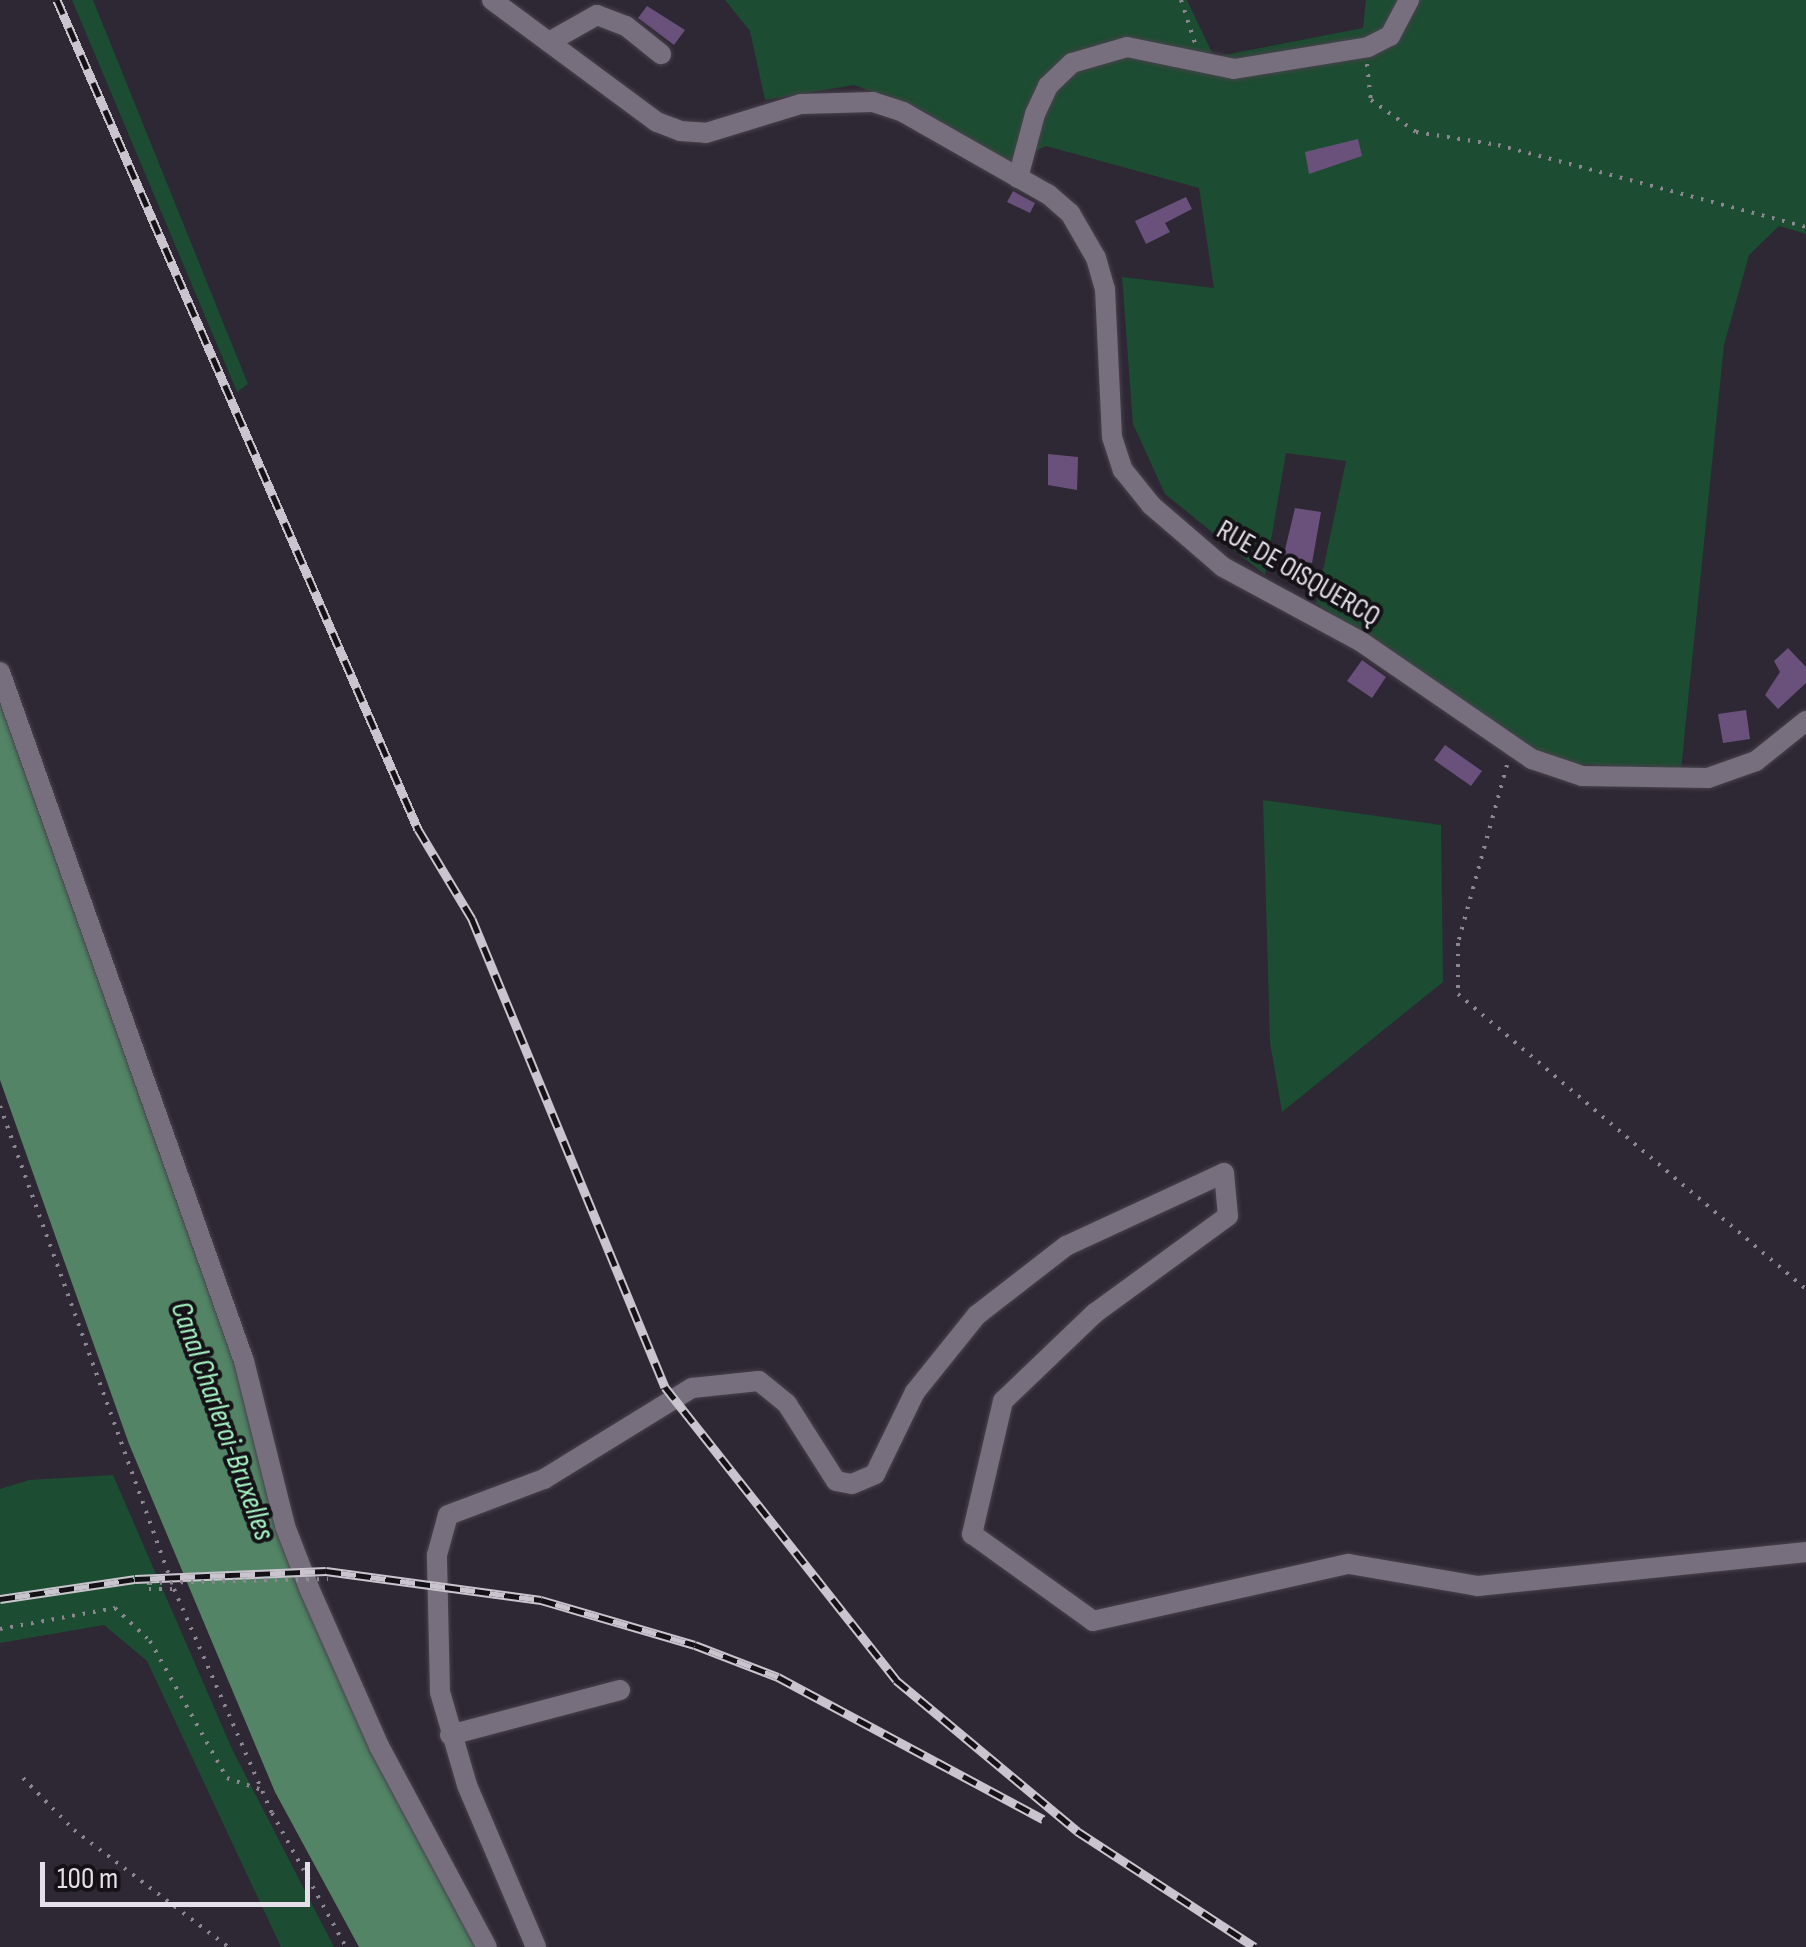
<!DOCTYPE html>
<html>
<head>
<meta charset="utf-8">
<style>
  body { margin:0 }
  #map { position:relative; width:1806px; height:1947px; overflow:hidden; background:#2e2734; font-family:"Sofia Sans Condensed",sans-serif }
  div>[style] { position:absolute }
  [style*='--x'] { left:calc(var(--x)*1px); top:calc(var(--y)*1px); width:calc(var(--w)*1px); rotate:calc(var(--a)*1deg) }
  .green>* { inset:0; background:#1c4c31 }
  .water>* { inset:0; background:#528465 }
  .building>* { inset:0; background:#6a517c }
  .path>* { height:4px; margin-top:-2px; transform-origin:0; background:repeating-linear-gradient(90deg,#8d8792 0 2.5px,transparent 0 10.5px) }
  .roads { filter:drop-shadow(0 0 2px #48424c) drop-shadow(0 0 2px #48424c) }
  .minor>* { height:20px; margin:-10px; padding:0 10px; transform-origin:10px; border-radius:10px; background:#776f7d }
  .rail>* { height:9px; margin-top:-4.5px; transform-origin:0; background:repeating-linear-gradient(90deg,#151217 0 15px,#c9c4cd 0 30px); box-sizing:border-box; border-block:2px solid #c9c4cd }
  .path-bridge>* { height:4px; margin-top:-2px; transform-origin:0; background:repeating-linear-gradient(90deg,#8d8792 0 2.5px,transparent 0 10.5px) }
  span { translate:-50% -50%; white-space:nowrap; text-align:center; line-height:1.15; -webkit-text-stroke:8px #151217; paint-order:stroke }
  .street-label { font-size:28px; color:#e4dfe8 }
  .water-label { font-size:30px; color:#a7f5c4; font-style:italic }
  .scale { position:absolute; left:40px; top:1862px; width:270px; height:45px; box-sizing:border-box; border:5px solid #e4dfe8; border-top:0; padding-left:12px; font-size:30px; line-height:35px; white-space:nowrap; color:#e4dfe8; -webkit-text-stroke:8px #151217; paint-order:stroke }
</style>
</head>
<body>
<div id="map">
  <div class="green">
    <div style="clip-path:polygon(72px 0,93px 0,248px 384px,237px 392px)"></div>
    <div style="clip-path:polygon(725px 0,1187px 0,1214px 57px,1363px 28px,1366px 0,1806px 0,1806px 234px,1779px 226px,1749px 255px,1724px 345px,1681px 770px,1548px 762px,1316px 603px,1346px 461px,1286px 453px,1265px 575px,1165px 494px,1133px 424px,1122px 277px,1214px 288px,1199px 188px,1046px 146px,1008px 164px,922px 110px,854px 85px,765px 100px,750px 31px)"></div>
    <div style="clip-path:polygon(1263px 800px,1441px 825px,1443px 982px,1282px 1112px,1270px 1043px)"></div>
    <div style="clip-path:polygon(113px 1475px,233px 1751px,334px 1947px,281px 1947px,147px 1661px,104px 1625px,0 1643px,0 1489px,29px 1480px)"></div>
  </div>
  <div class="water">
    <div style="clip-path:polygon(0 696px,238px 1363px,277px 1531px,478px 1947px,359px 1947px,275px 1792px,129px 1444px,0 1080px)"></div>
  </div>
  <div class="building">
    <div style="clip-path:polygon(647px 6px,685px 30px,674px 45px,638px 18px)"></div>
    <div style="clip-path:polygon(1358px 139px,1362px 156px,1309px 174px,1305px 152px)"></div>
    <div style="clip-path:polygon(1013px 191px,1035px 203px,1030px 213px,1007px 202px)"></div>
    <div style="clip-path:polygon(1186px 197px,1192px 209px,1165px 223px,1170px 232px,1146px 244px,1135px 221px)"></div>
    <div style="clip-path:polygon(1048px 454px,1078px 457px,1077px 490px,1048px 485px)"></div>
    <div style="clip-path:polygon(1295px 508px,1321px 512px,1312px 563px,1283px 558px)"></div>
    <div style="clip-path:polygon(1788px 648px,1806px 667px,1806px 683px,1778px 709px,1765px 695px,1780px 672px,1774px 661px)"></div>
    <div style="clip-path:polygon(1362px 660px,1386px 677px,1372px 698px,1347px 681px)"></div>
    <div style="clip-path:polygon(1746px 710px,1750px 739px,1723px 743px,1718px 714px)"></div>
    <div style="clip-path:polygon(1445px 745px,1482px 771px,1471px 786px,1434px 760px)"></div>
  </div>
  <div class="path">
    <div style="--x:1181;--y:0;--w:45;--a:72"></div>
    <div style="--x:1367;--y:64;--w:36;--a:84"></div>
    <div style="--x:1371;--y:100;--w:55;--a:35.4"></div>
    <div style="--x:1416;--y:132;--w:83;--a:9"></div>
    <div style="--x:1498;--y:145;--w:319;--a:14.9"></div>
    <div style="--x:1507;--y:765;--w:185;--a:105.4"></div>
    <div style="--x:1458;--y:943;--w:51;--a:90"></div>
    <div style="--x:1458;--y:994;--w:456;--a:40.3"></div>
    <div style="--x:0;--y:1106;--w:513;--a:70.19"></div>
    <div style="--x:174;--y:1589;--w:244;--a:66.4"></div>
    <div style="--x:272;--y:1813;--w:153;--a:61.1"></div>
    <div style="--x:149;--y:1583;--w:6;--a:90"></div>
    <div style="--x:149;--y:1589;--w:24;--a:0"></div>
    <div style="--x:0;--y:1629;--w:117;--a:-10.3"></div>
    <div style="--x:115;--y:1608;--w:48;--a:43.3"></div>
    <div style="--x:150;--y:1641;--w:157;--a:60.7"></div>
    <div style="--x:227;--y:1778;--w:36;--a:19"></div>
    <div style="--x:23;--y:1778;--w:73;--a:45.6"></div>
    <div style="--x:74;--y:1830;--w:193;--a:37.2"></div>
  </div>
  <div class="roads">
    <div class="minor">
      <div style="--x:492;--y:0;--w:205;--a:36.5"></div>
      <div style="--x:657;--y:122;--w:25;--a:21"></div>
      <div style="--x:680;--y:131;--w:26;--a:4"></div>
      <div style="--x:706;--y:133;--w:99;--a:-17"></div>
      <div style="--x:801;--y:104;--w:72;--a:-1.6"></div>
      <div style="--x:873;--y:102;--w:32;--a:18"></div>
      <div style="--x:903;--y:112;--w:168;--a:29.6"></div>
      <div style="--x:1049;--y:195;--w:28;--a:41"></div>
      <div style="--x:1070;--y:213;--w:52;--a:60"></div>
      <div style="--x:1096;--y:258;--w:32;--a:74"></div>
      <div style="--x:1105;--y:289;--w:148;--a:87.3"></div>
      <div style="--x:1112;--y:437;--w:35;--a:72"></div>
      <div style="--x:1123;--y:470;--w:45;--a:51.3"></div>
      <div style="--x:1151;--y:505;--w:95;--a:40.7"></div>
      <div style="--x:1223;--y:567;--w:156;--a:28.4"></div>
      <div style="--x:1360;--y:641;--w:209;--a:34.5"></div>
      <div style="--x:1532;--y:759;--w:53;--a:18.8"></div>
      <div style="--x:1582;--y:776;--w:126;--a:0.9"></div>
      <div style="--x:1708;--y:778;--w:51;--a:-19.5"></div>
      <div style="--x:1756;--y:761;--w:64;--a:-38.7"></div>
      <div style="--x:549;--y:42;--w:55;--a:-29.4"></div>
      <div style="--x:597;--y:15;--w:31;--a:21"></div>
      <div style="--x:626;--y:26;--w:45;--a:38.7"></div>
      <div style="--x:1018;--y:178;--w:66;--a:-75.1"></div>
      <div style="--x:1035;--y:114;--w:31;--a:-65"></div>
      <div style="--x:1048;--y:86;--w:33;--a:-44"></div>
      <div style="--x:1072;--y:63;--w:57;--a:-16.2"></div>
      <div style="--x:1127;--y:47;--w:109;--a:11.6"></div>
      <div style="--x:1234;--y:69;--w:136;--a:-9.3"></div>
      <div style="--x:1368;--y:47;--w:25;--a:-27"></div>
      <div style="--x:1390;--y:36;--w:41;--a:-62.2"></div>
      <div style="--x:0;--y:672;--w:731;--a:70.5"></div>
      <div style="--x:244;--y:1361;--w:170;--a:76"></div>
      <div style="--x:285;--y:1526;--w:66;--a:68.8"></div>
      <div style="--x:309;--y:1588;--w:173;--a:66.1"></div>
      <div style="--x:379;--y:1746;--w:228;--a:61.8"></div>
      <div style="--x:450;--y:1735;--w:176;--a:-14.8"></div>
      <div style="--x:536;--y:1947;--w:176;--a:-113.1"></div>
      <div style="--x:467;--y:1785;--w:97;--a:-106.2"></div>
      <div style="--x:440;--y:1692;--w:137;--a:-91.3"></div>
      <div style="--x:437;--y:1555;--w:41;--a:-74.6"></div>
      <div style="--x:448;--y:1515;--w:103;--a:-20.6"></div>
      <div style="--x:544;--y:1479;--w:174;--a:-31.6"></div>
      <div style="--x:692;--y:1388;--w:67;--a:-6"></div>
      <div style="--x:759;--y:1381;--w:36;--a:39"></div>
      <div style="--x:787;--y:1404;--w:91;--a:57.5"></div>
      <div style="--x:836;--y:1481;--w:16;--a:11"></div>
      <div style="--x:852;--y:1484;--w:25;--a:-23"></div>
      <div style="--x:875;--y:1474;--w:91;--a:-64"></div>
      <div style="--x:915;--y:1392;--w:99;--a:-51.2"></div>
      <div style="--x:977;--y:1315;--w:113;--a:-37.8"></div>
      <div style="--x:1066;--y:1246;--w:174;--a:-24.8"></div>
      <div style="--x:1224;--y:1173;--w:43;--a:84.7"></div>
      <div style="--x:1228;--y:1216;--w:165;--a:143.9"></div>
      <div style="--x:1095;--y:1313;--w:127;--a:136.3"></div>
      <div style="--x:1003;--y:1401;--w:137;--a:103.1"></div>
      <div style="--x:972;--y:1534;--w:149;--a:35.7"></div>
      <div style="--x:1093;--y:1621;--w:262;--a:-12.6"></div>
      <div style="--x:1349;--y:1564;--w:131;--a:9.7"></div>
      <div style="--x:1478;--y:1586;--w:330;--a:-5.9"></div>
    </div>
  </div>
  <div class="rail">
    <div style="--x:57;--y:0;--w:904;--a:66.47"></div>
    <div style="--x:418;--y:829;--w:105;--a:59"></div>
    <div style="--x:472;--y:919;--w:506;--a:67.59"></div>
    <div style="--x:665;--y:1387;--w:373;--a:51.7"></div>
    <div style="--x:896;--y:1680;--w:236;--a:39.8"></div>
    <div style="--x:1077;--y:1831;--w:212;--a:33.1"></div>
    <div style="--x:0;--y:1599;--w:136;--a:-8.4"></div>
    <div style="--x:135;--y:1579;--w:191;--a:-2.4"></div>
    <div style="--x:326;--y:1571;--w:217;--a:7.7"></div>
    <div style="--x:541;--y:1600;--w:160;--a:16.3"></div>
    <div style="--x:695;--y:1645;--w:89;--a:21.1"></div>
    <div style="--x:778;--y:1677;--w:301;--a:28.2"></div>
  </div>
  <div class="path-bridge">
    <div style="--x:149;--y:1583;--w:179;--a:-1.3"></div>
  </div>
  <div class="street-label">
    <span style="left:1298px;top:574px;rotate:30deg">RUE DE OISQUERCQ</span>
  </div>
  <div class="water-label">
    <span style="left:222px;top:1421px;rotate:70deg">Canal Charleroi-Bruxelles</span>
  </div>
  <div class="scale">100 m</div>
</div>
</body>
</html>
